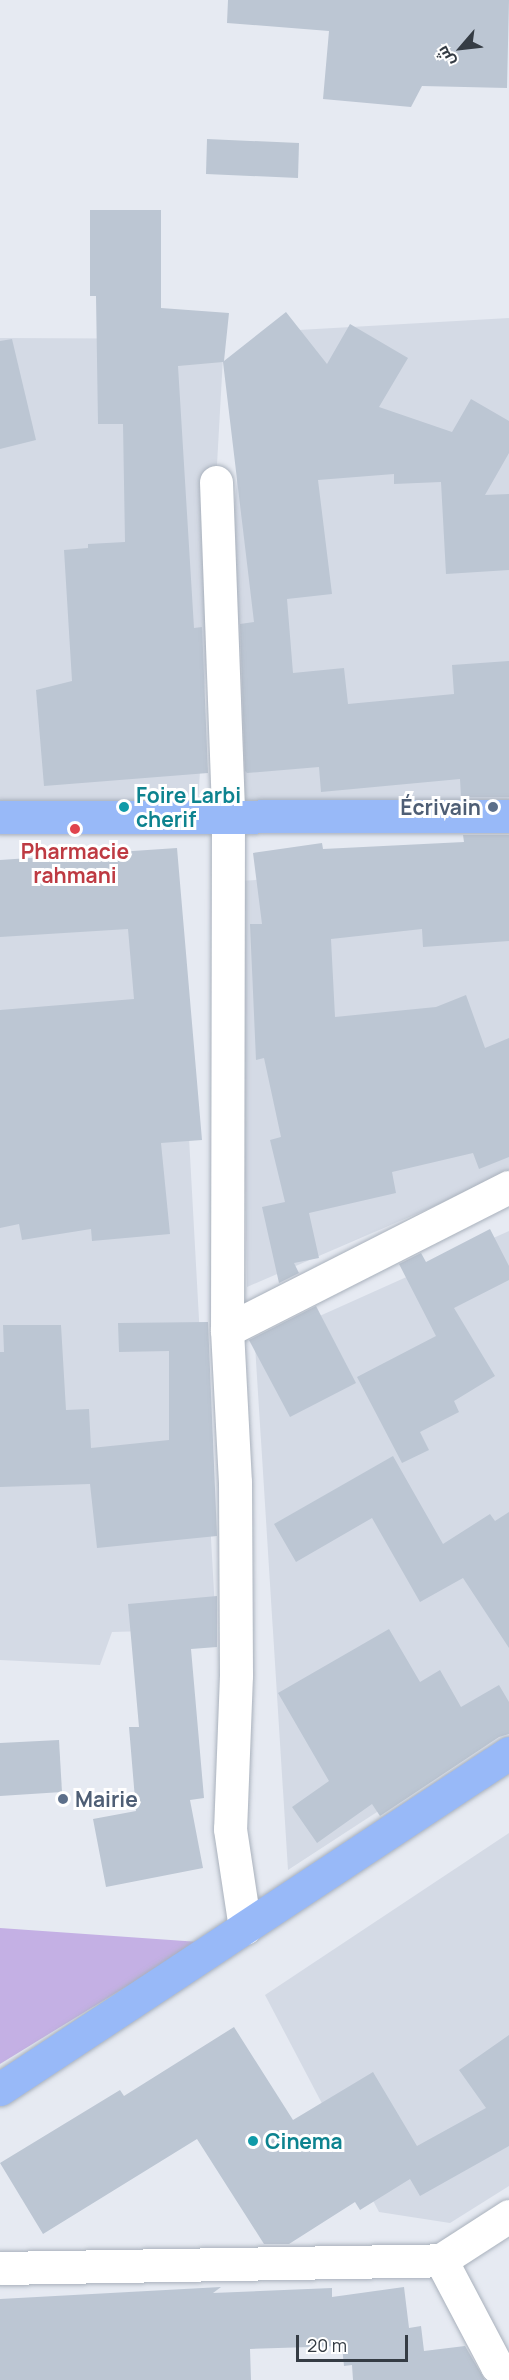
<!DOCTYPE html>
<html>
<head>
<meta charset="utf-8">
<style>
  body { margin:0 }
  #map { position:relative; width:509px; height:2380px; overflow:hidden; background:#e6eaf2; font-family:Manrope,Cairo,sans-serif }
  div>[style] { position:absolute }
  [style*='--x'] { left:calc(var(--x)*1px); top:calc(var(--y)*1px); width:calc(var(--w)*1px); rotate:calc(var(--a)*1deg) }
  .residential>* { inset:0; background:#d4dae5 }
  .green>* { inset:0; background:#c4b0e4 }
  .building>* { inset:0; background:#bcc6d3 }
  .roads { filter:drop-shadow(0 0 2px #a9b1bc) drop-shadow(0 0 2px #a9b1bc) }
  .minor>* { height:33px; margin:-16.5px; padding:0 16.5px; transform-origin:16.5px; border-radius:16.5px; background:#fff }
  .major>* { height:33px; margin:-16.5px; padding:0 16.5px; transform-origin:16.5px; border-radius:16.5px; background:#98b9f8 }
  .dots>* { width:16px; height:16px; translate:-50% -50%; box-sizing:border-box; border:3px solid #fff; border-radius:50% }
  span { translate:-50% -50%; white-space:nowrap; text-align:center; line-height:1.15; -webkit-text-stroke:6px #fff; paint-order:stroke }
  .culture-label { font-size:21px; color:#0d838f; font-weight:700 }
  .left { translate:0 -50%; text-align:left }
  .service-label { font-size:21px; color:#4e5e75; font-weight:700 }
  .right { translate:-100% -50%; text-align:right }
  .health-label { font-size:21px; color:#be3a42; font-weight:700 }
  .north { position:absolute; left:431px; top:18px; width:60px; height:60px; -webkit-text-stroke:4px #fff; paint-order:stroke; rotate:242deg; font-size:16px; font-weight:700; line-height:24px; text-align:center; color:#353c44 }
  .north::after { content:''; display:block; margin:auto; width:21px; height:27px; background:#353c44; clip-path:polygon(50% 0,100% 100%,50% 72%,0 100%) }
  .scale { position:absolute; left:296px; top:2335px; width:112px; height:27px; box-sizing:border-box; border:3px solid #353c44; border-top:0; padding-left:8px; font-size:18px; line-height:21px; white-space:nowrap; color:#353c44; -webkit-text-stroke:4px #fff; paint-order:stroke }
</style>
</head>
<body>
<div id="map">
  <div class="residential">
    <div style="clip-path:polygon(509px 318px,509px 809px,239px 804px,233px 518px,241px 445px,281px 331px)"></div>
    <div style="clip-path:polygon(0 338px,224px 339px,198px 806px,0 816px)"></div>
    <div style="clip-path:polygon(174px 864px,216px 1629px,112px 1632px,100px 1665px,0 1660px,0 879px)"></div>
    <div style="clip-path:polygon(509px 864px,509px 1174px,247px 1287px,240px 881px)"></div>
    <div style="clip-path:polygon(509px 1231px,509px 1726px,288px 1870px,255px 1345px)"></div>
    <div style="clip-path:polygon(509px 1833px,509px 2186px,450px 2223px,379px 2212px,265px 1995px)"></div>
  </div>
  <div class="green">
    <div style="clip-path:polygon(0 1928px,199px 1942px,0 2064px)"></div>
  </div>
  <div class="building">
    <div style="clip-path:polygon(228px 0,509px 0,507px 88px,422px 86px,411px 107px,323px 99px,329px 31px,227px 23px)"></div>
    <div style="clip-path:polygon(207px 139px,299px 143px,298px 178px,206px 174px)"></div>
    <div style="clip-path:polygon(90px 210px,161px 210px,161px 308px,229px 313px,224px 361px,286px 312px,327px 364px,350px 324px,408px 358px,379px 407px,452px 432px,471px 399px,509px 421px,509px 453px,485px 495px,509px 494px,509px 570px,446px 574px,441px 482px,394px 484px,394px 474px,318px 480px,332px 594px,287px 599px,293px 673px,344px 668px,348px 704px,454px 694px,452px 665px,509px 661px,509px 797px,461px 797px,460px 779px,321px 792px,319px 767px,247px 773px,245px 771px,240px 624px,254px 622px,223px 362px,178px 366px,194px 628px,202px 627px,208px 773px,44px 786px,36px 690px,72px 681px,64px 550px,88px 548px,88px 544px,125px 542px,123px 424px,98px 424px,96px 296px,90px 296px)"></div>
    <div style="clip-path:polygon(12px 339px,36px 440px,0 449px,0 341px)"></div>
    <div style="clip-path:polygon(463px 835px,509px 835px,509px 941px,423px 947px,422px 929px,331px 939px,335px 1017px,436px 1007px,466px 995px,485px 1048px,509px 1038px,509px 1157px,479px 1169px,473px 1153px,392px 1172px,396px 1193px,309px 1213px,319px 1258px,294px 1263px,299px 1273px,279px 1283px,262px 1207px,285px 1202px,270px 1140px,281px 1137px,264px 1058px,256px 1060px,250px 924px,262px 924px,253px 853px,322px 843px,323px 849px,464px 842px)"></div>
    <div style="clip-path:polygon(177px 848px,202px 1140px,161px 1143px,170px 1234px,92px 1241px,91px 1229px,22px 1240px,19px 1224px,0 1228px,0 1010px,134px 999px,128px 929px,0 937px,0 860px)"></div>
    <div style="clip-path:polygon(490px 1229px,509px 1266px,509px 1280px,454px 1308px,495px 1376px,454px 1401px,459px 1412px,420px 1432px,429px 1450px,402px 1463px,357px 1377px,436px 1336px,399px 1264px,421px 1253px,426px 1262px)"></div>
    <div style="clip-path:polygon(316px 1306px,356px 1383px,290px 1417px,249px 1340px)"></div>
    <div style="clip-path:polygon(208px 1322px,217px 1536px,97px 1548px,90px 1484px,0 1487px,0 1352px,4px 1352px,3px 1325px,61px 1325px,66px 1410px,89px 1409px,91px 1448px,169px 1440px,169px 1351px,119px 1352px,118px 1323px)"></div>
    <div style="clip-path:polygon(393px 1456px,443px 1544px,490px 1514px,495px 1521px,509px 1512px,509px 1648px,463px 1578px,420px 1602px,372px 1518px,296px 1562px,274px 1524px)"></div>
    <div style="clip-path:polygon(217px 1596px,217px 1647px,191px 1649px,204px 1798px,190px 1800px,203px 1868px,106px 1887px,93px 1819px,136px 1811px,129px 1727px,139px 1727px,128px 1604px)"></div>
    <div style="clip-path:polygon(389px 1629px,420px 1682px,440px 1670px,461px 1707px,499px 1685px,509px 1702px,509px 1734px,499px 1737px,380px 1816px,372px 1804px,317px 1843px,292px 1807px,329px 1781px,278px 1693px)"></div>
    <div style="clip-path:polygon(59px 1740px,62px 1792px,0 1796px,0 1743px)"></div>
    <div style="clip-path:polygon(234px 2027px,293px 2120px,373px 2072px,417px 2146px,486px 2108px,459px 2070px,509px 2035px,509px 2146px,420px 2196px,410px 2179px,360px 2210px,355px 2202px,289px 2244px,264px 2244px,197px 2139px,43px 2234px,0 2163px,120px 2090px,124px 2096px)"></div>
    <div style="clip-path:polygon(221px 2287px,213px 2293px,332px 2288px,332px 2297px,404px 2287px,409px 2328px,421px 2326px,424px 2351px,465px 2346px,485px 2380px,353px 2380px,352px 2365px,344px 2366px,342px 2346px,250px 2349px,251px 2380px,0 2380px,0 2299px)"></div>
  </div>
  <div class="roads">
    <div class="minor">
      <div style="--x:216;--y:482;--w:333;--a:87.9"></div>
      <div style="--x:228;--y:815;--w:515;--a:90.11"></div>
      <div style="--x:227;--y:1330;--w:152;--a:87"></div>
      <div style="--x:235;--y:1482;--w:193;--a:89.7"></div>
      <div style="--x:236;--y:1675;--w:154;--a:92.2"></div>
      <div style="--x:230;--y:1829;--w:100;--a:81.4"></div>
      <div style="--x:227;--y:1330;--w:316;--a:-26.9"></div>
      <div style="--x:441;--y:2260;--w:120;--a:62.2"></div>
      <div style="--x:497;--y:2366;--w:14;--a:34"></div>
      <div style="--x:0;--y:2268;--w:441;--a:-1"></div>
      <div style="--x:441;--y:2260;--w:81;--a:-32.9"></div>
    </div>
    <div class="major">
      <div style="--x:0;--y:817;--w:509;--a:-0.11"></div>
      <div style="--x:0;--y:2089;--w:610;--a:-33.43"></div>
    </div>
  </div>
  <div class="dots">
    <div style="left:124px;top:807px;background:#0f9aa8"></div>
    <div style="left:493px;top:807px;background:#5c6f8a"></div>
    <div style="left:75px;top:829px;background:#e0444e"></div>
    <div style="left:63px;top:1799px;background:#5c6f8a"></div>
    <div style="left:253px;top:2141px;background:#0f9aa8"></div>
  </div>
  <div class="culture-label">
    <span class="left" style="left:136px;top:807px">Foire Larbi<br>cherif</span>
    <span class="left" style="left:265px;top:2141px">Cinema</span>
  </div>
  <div class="service-label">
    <span class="right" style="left:481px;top:807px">Écrivain</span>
    <span class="left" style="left:75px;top:1799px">Mairie</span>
  </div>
  <div class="health-label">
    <span style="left:75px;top:863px">Pharmacie<br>rahmani</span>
  </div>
  <div class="north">ش</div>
  <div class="scale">20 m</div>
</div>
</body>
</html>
